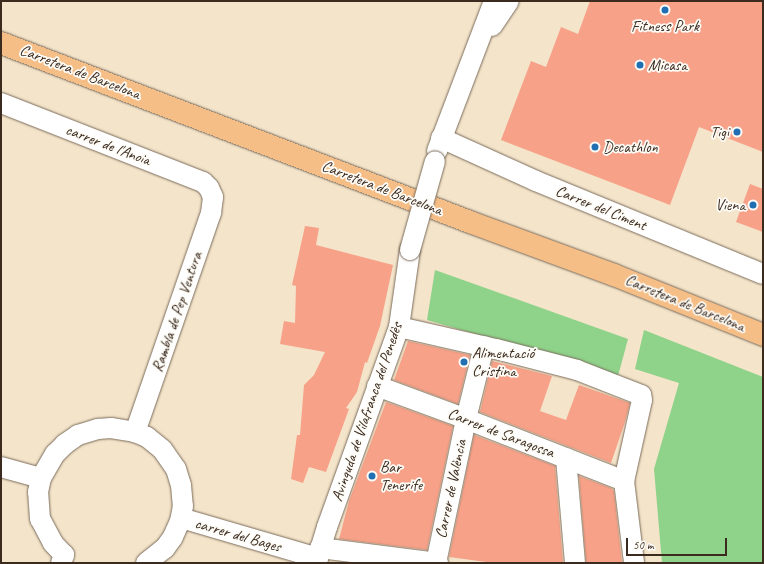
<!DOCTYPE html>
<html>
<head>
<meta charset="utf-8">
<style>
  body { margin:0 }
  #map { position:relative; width:764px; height:564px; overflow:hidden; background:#f3e4ca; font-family:Caveat,sans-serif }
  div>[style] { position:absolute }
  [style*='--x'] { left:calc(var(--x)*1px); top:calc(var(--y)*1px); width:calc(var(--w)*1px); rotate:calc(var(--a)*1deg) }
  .green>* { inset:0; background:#8fd28a }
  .building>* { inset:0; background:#f7a189 }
  .roads { filter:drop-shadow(0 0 1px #7b6b5a) drop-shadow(0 0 1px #7b6b5a) }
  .minor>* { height:20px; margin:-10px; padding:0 10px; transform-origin:10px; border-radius:10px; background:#fff }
  .highway>* { height:22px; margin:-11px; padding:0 11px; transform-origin:11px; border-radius:11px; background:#f6be87 }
  .bridges { filter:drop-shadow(0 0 1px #7b6b5a) drop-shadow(0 0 1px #7b6b5a) }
  .minor-bridge>* { height:20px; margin:-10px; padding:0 10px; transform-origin:10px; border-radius:10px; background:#fff }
  .dots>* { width:11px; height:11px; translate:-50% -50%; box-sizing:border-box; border:2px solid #fdfcf7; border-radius:50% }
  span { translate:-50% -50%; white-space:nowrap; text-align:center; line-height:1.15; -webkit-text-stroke:3.5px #fdfcf7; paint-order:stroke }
  .poi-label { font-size:16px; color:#3b2a1e }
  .left { translate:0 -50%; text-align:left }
  .right { translate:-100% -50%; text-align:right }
  .street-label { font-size:16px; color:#3b2a1e }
  .frame { position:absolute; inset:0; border:2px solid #3b2a1e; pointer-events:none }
  .scale { position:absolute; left:626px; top:538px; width:101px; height:18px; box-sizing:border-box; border:2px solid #3b2a1e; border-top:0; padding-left:5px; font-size:12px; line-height:14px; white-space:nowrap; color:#3b2a1e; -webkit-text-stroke:3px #fdfcf7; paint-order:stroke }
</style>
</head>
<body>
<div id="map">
  <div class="green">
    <div style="clip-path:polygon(435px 270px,628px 339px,618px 376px,427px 320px)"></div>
    <div style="clip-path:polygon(644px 330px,763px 377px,763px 563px,662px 563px,654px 469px,679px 383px,635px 369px)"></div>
  </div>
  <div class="building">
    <div style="clip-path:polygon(590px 1px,763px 1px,763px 152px,699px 127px,670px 205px,501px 140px,531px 61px,546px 67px,561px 27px,578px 34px)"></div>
    <div style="clip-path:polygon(750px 184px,763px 189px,763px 232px,736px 222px)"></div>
    <div style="clip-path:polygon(305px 226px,319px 228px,316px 245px,393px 265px,380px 326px,367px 363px,365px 362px,357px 392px,346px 408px,349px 409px,326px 472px,309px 467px,303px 483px,291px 479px,297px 435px,300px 435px,304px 385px,314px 375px,325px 352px,280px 344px,284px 321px,295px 323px,296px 286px,292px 285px)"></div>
    <div style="clip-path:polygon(408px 341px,470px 355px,458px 404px,394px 380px)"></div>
    <div style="clip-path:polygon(492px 361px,552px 376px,540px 411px,563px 419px,566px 420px,579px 385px,630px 403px,625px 422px,611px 463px,480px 412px)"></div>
    <div style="clip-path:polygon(386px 402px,453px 426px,427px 550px,339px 539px,349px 501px)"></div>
    <div style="clip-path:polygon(474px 435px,555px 466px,563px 563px,494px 563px,449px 557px)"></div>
    <div style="clip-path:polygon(579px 476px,611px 488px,614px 491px,622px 563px,586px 563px)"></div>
  </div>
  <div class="roads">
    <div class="minor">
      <div style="--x:492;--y:26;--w:30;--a:-56"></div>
      <div style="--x:1;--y:103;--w:217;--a:21.4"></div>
      <div style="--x:203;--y:182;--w:8;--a:45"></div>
      <div style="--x:209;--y:188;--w:10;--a:66"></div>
      <div style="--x:213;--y:197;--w:16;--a:97"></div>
      <div style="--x:211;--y:213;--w:232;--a:109.1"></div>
      <div style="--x:441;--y:138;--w:104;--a:24.4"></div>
      <div style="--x:536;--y:181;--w:245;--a:22.3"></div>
      <div style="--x:437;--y:151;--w:160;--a:-69.2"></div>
      <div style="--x:399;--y:327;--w:99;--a:12.8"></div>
      <div style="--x:496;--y:349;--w:84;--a:14.5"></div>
      <div style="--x:577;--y:370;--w:69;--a:21.3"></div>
      <div style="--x:641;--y:395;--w:5;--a:79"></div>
      <div style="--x:642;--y:400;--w:83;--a:102.5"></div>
      <div style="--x:624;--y:481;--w:83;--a:83"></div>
      <div style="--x:377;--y:386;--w:95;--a:20.3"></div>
      <div style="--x:466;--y:419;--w:170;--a:21.4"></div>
      <div style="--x:566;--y:458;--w:105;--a:85.1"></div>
      <div style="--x:1;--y:467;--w:41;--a:15.4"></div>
      <div style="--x:181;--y:518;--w:143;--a:16.3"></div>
      <div style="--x:320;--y:548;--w:119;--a:7.2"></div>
      <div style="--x:61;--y:563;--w:9;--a:-69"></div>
      <div style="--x:64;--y:555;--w:16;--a:-133"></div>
      <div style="--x:53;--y:543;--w:27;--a:-118"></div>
      <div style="--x:40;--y:519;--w:27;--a:-94"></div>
      <div style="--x:38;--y:492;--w:14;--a:-78"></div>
      <div style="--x:41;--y:478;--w:28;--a:-60"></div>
      <div style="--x:55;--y:454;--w:14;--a:-45"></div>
      <div style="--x:65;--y:444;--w:16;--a:-35"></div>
      <div style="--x:78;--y:435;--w:21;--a:-17"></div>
      <div style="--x:98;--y:429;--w:13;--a:-4"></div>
      <div style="--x:111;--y:428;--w:24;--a:9"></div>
      <div style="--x:135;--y:432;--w:13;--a:23"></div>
      <div style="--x:147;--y:437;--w:19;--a:39"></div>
      <div style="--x:162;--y:449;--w:24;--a:55"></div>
      <div style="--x:176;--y:469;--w:17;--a:73"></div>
      <div style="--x:181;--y:485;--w:21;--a:85"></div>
      <div style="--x:183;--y:506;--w:15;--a:101"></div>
      <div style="--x:180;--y:521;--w:17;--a:114"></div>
      <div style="--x:173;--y:537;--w:14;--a:126"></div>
      <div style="--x:165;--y:548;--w:24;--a:142"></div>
      <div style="--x:316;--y:563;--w:38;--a:-73"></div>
      <div style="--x:327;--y:527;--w:213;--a:-70.2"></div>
      <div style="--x:399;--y:327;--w:78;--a:-81.9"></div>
      <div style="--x:436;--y:563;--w:147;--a:-78.2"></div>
      <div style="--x:466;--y:419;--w:75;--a:-76.1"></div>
    </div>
    <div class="highway">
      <div style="--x:1;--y:43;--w:502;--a:20.89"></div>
      <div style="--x:470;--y:222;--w:153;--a:20.2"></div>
      <div style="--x:614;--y:275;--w:161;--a:21.9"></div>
    </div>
  </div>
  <div class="bridges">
    <div class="minor-bridge">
      <div style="--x:410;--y:250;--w:92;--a:-74.3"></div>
    </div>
  </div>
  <div class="dots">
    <div style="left:665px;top:10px;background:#1f6fb2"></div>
    <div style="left:640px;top:65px;background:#1f6fb2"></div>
    <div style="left:737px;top:132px;background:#1f6fb2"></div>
    <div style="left:595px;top:147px;background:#1f6fb2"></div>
    <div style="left:753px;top:205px;background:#1f6fb2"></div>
    <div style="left:464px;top:362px;background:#1f6fb2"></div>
    <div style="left:372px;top:476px;background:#1f6fb2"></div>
  </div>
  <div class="poi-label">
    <span style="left:665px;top:26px">Fitness Park</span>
    <span class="left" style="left:648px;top:65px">Micasa</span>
    <span class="right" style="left:729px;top:132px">Tigi</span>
    <span class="left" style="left:603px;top:147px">Decathlon</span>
    <span class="right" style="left:745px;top:205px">Viena</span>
    <span class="left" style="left:472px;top:362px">Alimentació<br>Cristina</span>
    <span class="left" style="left:380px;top:476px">Bar<br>Tenerife</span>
  </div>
  <div class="street-label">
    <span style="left:80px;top:72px;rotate:21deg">Carretera de Barcelona</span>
    <span style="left:108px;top:145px;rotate:21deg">carrer de l'Anoia</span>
    <span style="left:382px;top:188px;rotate:21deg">Carretera de Barcelona</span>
    <span style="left:601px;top:208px;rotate:22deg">Carrer del Ciment</span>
    <span style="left:685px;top:303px;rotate:22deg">Carretera de Barcelona</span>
    <span style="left:177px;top:312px;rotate:-71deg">Rambla de Pep Ventura</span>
    <span style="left:367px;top:412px;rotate:-71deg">Avinguda de Vilafranca del Penedès</span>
    <span style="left:501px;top:433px;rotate:21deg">Carrer de Saragossa</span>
    <span style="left:451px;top:489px;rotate:-78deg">Carrer de València</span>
    <span style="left:238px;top:535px;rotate:16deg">carrer del Bages</span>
  </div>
  <div class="frame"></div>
  <div class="scale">50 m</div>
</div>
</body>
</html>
